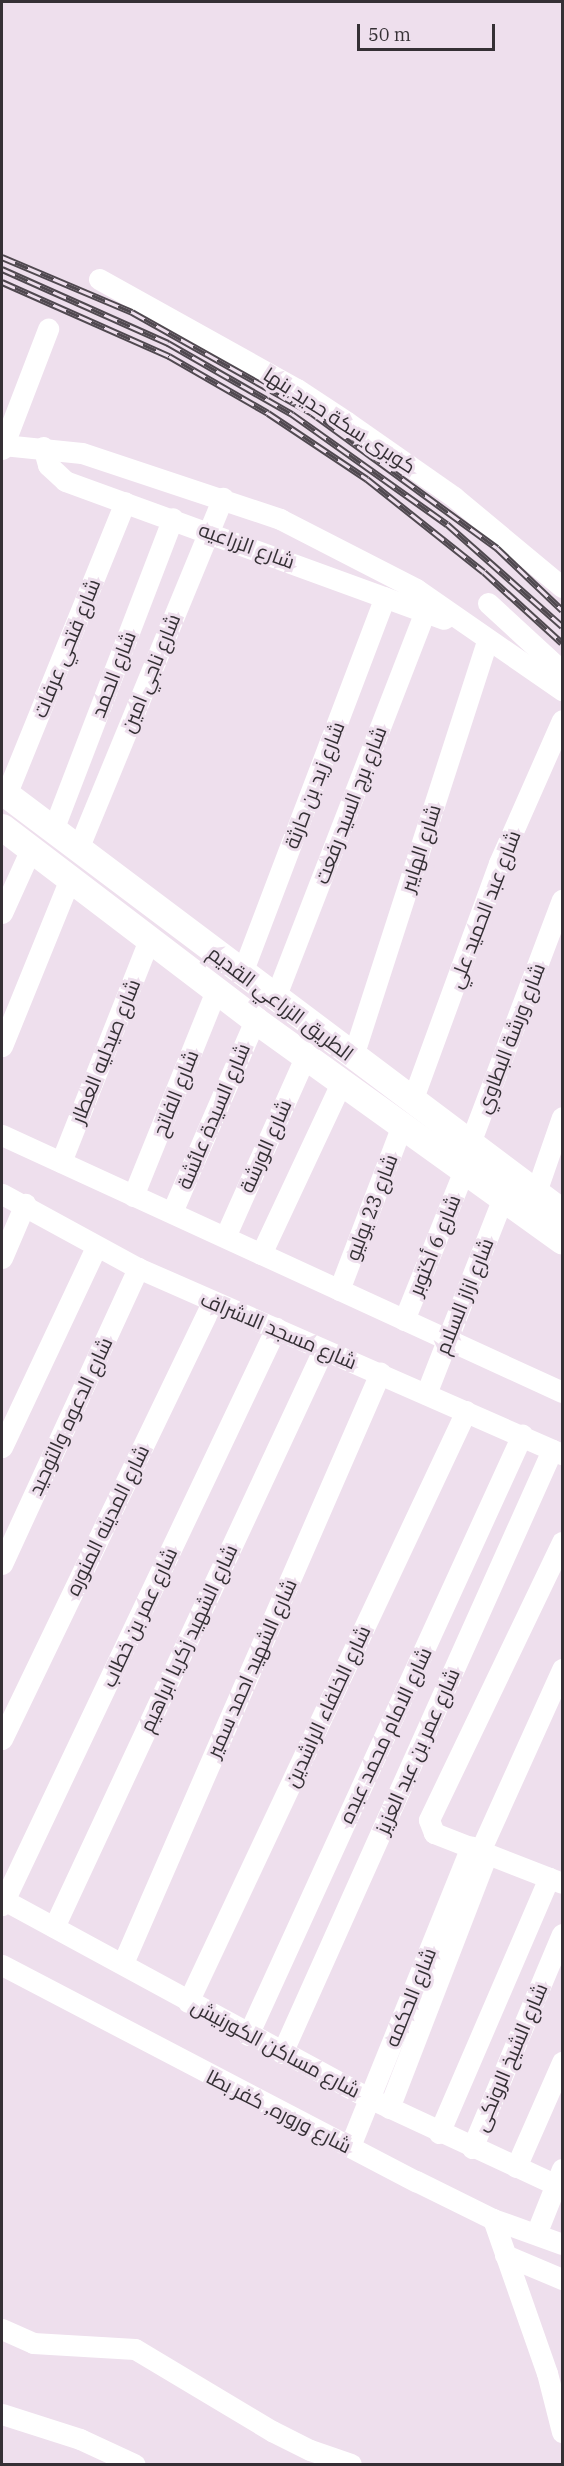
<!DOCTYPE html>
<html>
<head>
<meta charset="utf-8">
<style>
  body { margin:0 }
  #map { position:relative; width:564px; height:2466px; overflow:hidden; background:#eedfed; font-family:"IBM Plex Serif",Cairo,serif }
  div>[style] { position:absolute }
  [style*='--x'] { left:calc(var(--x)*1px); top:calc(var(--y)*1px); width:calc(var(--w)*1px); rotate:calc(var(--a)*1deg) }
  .minor>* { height:21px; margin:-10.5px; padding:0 10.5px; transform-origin:10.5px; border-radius:10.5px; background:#fff }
  .major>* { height:27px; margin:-13.5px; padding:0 13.5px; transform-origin:13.5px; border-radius:13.5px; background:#fff }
  .rail>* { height:7px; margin-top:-3.5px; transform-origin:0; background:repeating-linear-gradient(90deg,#eedfed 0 14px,#504950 0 28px); box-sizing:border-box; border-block:2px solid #504950 }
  span { translate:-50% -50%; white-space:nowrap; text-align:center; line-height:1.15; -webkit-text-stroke:6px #eedfed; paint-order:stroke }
  .street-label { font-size:20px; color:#353035 }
  .frame { position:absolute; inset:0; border:3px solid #353035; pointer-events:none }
  .scale { position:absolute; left:357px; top:24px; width:138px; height:27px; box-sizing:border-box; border:3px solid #353035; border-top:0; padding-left:8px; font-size:18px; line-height:21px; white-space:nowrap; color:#353035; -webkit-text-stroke:4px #eedfed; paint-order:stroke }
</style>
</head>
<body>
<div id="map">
  <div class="minor">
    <div style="--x:99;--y:279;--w:227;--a:29.1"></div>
    <div style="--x:297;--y:389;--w:60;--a:33.4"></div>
    <div style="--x:347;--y:422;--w:131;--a:35"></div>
    <div style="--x:454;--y:497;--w:141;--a:39.8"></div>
    <div style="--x:3;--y:445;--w:79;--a:5.8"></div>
    <div style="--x:82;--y:453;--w:209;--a:18.4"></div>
    <div style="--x:280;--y:519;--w:153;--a:27.2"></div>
    <div style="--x:416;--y:589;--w:178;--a:34.7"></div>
    <div style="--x:43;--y:447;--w:19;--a:74"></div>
    <div style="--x:48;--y:465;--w:23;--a:43"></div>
    <div style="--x:65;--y:481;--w:403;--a:20"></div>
    <div style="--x:2;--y:449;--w:129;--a:-69"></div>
    <div style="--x:488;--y:603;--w:100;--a:42.6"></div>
    <div style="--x:6;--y:795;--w:316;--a:-67.9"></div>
    <div style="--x:53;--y:830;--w:334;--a:-69"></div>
    <div style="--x:78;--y:849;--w:380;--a:-67.6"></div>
    <div style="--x:2;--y:913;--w:68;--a:-65.7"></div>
    <div style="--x:242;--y:973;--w:402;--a:-69.2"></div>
    <div style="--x:275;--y:998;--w:415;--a:-68.8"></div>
    <div style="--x:2;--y:1046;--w:178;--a:-67.9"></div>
    <div style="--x:353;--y:1056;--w:437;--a:-72.1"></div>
    <div style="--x:412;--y:1101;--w:253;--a:-69.9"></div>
    <div style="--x:499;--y:863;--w:156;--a:-66.2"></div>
    <div style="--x:2;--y:1135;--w:616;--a:24.65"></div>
    <div style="--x:470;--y:1143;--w:260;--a:-69.3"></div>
    <div style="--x:61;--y:1162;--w:239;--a:-68.4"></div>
    <div style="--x:536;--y:1192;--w:79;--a:-70.9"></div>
    <div style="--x:2;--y:1194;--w:155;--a:28.6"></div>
    <div style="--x:138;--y:1268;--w:463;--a:23.7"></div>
    <div style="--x:133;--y:1196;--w:221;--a:-68"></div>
    <div style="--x:172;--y:1212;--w:209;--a:-66.6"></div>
    <div style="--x:225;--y:1237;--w:199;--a:-66"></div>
    <div style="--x:261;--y:1254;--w:191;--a:-64.9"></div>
    <div style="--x:2;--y:1258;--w:59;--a:-66.9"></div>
    <div style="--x:339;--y:1290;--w:177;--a:-69.1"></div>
    <div style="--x:404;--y:1320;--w:162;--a:-68.2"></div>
    <div style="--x:426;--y:1394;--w:211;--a:-68.6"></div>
    <div style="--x:2;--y:1447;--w:221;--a:-64.8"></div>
    <div style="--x:562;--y:1542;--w:308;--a:115.6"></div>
    <div style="--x:429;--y:1820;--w:14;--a:69"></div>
    <div style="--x:434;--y:1833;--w:137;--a:21.3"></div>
    <div style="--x:2;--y:1564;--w:326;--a:-65.3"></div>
    <div style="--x:2;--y:1739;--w:485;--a:-64.3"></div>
    <div style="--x:480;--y:1851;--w:200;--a:-65.7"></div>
    <div style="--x:2;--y:1899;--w:417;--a:28.5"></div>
    <div style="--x:369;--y:2098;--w:206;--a:24.9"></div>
    <div style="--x:2;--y:1905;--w:639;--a:-64.6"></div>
    <div style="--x:54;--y:1927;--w:637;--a:-65"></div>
    <div style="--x:123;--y:1963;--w:644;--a:-66.46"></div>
    <div style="--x:2;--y:1965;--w:467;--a:27.6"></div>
    <div style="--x:416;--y:2181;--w:86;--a:26.3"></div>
    <div style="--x:493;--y:2219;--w:73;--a:19.9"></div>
    <div style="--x:188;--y:2002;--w:653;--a:-64.81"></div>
    <div style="--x:248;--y:2035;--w:660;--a:-65.46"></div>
    <div style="--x:282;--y:2053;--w:661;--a:-65.88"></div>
    <div style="--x:389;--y:2108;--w:272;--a:-68.9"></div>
    <div style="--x:439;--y:2133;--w:278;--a:-66.7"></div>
    <div style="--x:350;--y:2146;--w:323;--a:-68"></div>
    <div style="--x:472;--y:2148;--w:232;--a:-67.2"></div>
    <div style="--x:516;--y:2167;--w:115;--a:-66.3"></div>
    <div style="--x:493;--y:2219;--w:163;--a:70.7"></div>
    <div style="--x:547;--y:2373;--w:61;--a:75.7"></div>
    <div style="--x:536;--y:2234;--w:70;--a:-68.2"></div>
    <div style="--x:505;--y:2255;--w:62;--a:22.8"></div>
    <div style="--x:2;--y:2329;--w:34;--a:24"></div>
    <div style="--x:33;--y:2343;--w:102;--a:3.4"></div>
    <div style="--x:135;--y:2349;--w:160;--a:30.9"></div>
    <div style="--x:272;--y:2431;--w:42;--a:26.6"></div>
    <div style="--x:310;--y:2450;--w:43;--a:18.9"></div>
    <div style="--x:2;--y:2414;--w:82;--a:17.8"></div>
    <div style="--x:80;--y:2439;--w:60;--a:24.8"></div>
  </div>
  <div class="major">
    <div style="--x:2;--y:791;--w:701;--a:36.94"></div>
    <div style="--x:2;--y:827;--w:318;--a:37.3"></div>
    <div style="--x:255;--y:1020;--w:378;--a:35.7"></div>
  </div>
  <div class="rail">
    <div style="--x:2;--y:257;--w:141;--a:22.9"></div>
    <div style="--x:132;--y:312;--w:206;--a:29.3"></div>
    <div style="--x:312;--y:413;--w:229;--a:36.1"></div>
    <div style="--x:497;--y:548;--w:90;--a:43.6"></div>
    <div style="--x:2;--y:269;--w:182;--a:24"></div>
    <div style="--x:168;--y:343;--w:143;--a:29.8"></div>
    <div style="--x:292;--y:414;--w:190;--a:35.4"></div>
    <div style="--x:447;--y:524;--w:154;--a:41.6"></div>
    <div style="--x:2;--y:282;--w:183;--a:23.9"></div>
    <div style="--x:169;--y:356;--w:114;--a:29.9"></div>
    <div style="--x:268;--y:413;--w:119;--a:33.7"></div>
    <div style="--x:367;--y:479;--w:149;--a:38.5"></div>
    <div style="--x:484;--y:572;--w:105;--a:42.3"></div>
  </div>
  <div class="street-label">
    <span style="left:340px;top:420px;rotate:33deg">كوبرى سكة حديد بنها</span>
    <span style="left:247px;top:545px;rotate:20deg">شارع الزراعيه</span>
    <span style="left:66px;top:648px;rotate:-68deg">شارع فتحي عرفات</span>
    <span style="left:150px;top:673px;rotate:-68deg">شارع ناجي امين</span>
    <span style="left:113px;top:674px;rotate:-69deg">شارع الحمد</span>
    <span style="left:314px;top:785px;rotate:-69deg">شارع زيد بن حارثة</span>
    <span style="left:350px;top:805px;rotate:-69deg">شارع برج السيد رفعت</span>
    <span style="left:420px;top:848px;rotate:-72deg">شارع الهايبر</span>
    <span style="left:484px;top:909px;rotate:-69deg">شارع عبد الحميد علي</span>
    <span style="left:281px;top:1003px;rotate:37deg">الطريق الزراعي القديم</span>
    <span style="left:510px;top:1038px;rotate:-69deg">شارع ورشة البطاوي</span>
    <span style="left:105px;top:1051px;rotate:-68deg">شارع صيدليه العطار</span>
    <span style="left:175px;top:1093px;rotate:-68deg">شارع الفاتح</span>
    <span style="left:213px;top:1116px;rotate:-67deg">شارع السيدة عائشة</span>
    <span style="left:265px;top:1146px;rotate:-66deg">شارع الورشة</span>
    <span style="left:371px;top:1207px;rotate:-69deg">شارع 23 يوليو</span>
    <span style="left:434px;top:1245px;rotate:-68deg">شارع 6 أكتوبر</span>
    <span style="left:464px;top:1296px;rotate:-68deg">شارع ازاز السلام</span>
    <span style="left:279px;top:1330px;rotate:23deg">شارع مسجد الاشراف</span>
    <span style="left:70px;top:1416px;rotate:-65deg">شارع الدعوه والتوحيد</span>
    <span style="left:107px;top:1520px;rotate:-64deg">شارع المدينه المنوره</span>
    <span style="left:139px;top:1617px;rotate:-65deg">شارع عمر بن خطاب</span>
    <span style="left:188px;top:1638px;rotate:-65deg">شارع الشهيد زكريا ابراهيم</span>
    <span style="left:251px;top:1668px;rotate:-66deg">شارع الشهيد احمد سمير</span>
    <span style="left:327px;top:1706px;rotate:-65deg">شارع الخلفاء الراشدين</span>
    <span style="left:385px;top:1735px;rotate:-65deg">شارع الامام محمد عبده</span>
    <span style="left:417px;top:1751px;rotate:-66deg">شارع عمر بن عبد العزيز</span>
    <span style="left:410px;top:1997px;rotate:-68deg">شارع الحكمه</span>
    <span style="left:276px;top:2048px;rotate:28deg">شارع مساكن الكورنيش</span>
    <span style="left:510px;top:2057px;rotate:-67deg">شارع الشيخ الرونكى</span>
    <span style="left:279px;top:2111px;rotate:27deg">شارع وروره, كفر بطا</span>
  </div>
  <div class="frame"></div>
  <div class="scale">50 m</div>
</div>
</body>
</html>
